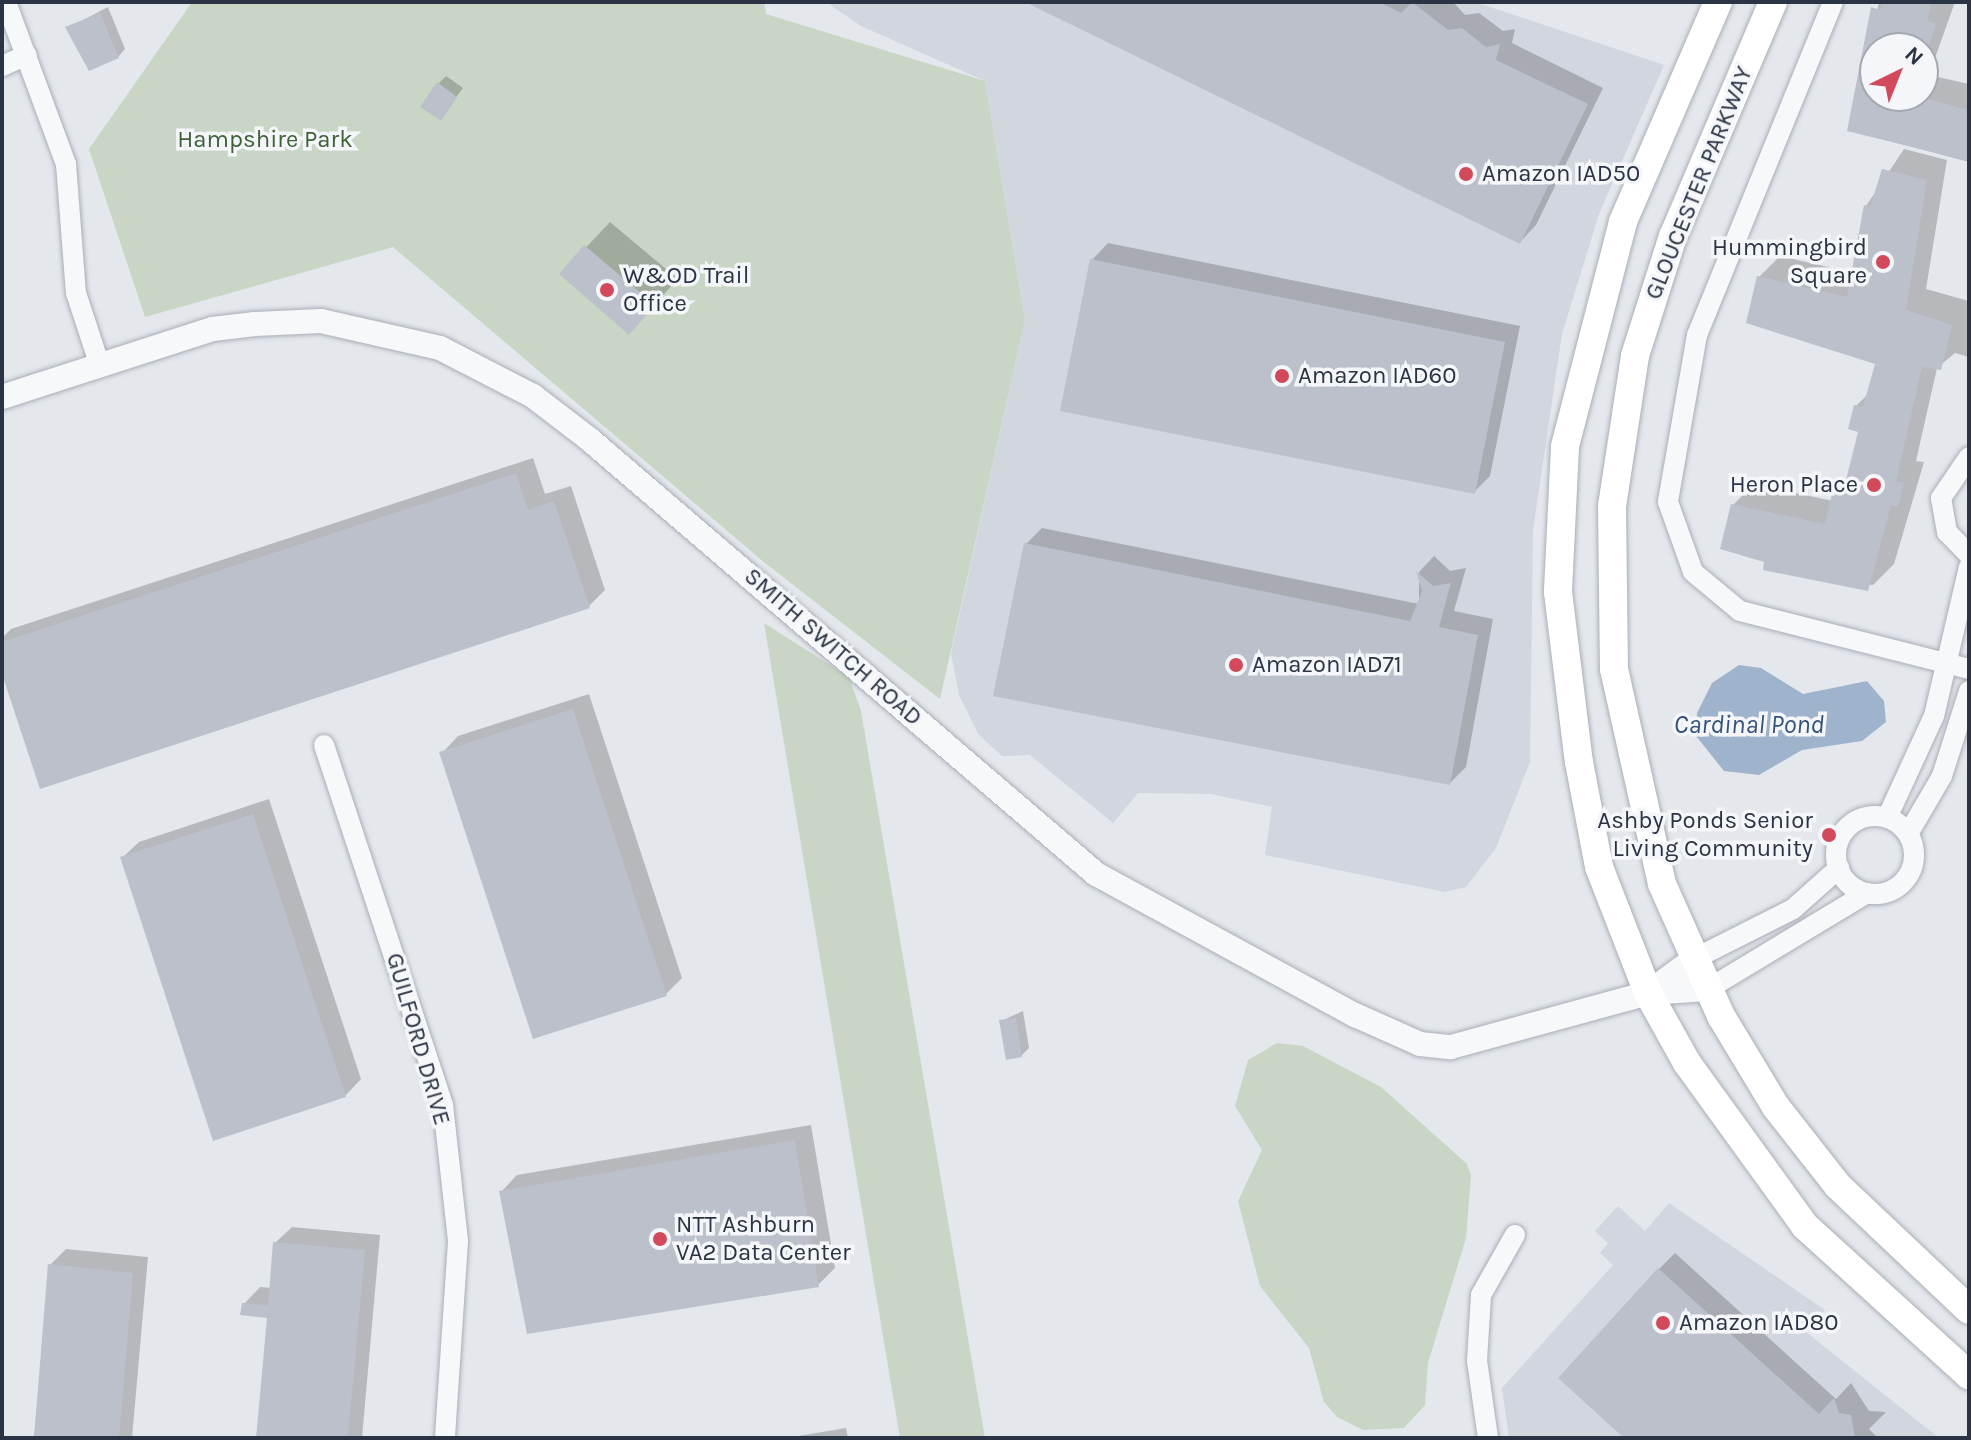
<!DOCTYPE html>
<html>
<head>
<meta charset="utf-8">
<style>
  body { margin:0 }
  #map { position:relative; width:1971px; height:1440px; overflow:hidden; background:#e4e7ec; font-family:Karla,sans-serif }
  div>[style] { position:absolute }
  [style*='--x'] { left:calc(var(--x)*1px); top:calc(var(--y)*1px); width:calc(var(--w)*1px); rotate:calc(var(--a)*1deg) }
  .built>* { inset:0; background:#d2d6de }
  .green>* { inset:0; background:#c9d6c5 }
  .water>* { inset:0; background:#9fb4cc }
  .shadow>* { inset:0; background:#0003 }
  .building>* { inset:0; background:#bbc0ca }
  .roads { filter:drop-shadow(0 0 2px #a9aeb7) drop-shadow(0 0 2px #a9aeb7) }
  .minor>* { height:20px; margin:-10px; padding:0 10px; transform-origin:10px; border-radius:10px; background:#f7f8fa }
  .minor>.ring { margin:-10px; padding:0; box-sizing:content-box; background:none; border:20px solid #f7f8fa; border-radius:50% }
  .tertiary>* { height:24px; margin:-12px; padding:0 12px; transform-origin:12px; border-radius:12px; background:#f7f8fa }
  .secondary>* { height:28px; margin:-14px; padding:0 14px; transform-origin:14px; border-radius:14px; background:#fff }
  .dots>* { width:22px; height:22px; translate:-50% -50%; box-sizing:border-box; border:4px solid #f4f6f9; border-radius:50% }
  span { translate:-50% -50%; white-space:nowrap; text-align:center; line-height:1.15; -webkit-text-stroke:7px #f4f6f9; paint-order:stroke }
  .park-label { font-size:24px; color:#3f6138 }
  .poi-label { font-size:24px; color:#2b3445 }
  .left { translate:0 -50%; text-align:left }
  .right { translate:-100% -50%; text-align:right }
  .street-label { font-size:24px; color:#2b3445 }
  .water-label { font-size:26px; color:#34527a; font-style:italic }
  .frame { position:absolute; inset:0; border:4px solid #2b3445; pointer-events:none }
  .north { position:absolute; left:1859px; top:32px; width:80px; height:80px; box-sizing:border-box; background:#f4f6f9; border:2px solid #a4a8b1; border-radius:50%; rotate:43deg; font-size:22px; font-weight:700; line-height:32px; text-align:center; color:#2b3445 }
  .north::after { content:''; display:block; margin:auto; width:28px; height:36px; background:#d1495b; clip-path:polygon(50% 0,100% 100%,50% 72%,0 100%) }
</style>
</head>
<body>
<div id="map">
  <div class="built">
    <div style="clip-path:polygon(826px 2px,1475px 2px,1664px 65px,1599px 214px,1562px 334px,1533px 530px,1530px 762px,1496px 848px,1466px 887px,1445px 892px,1265px 855px,1272px 807px,1211px 794px,1138px 793px,1113px 823px,1030px 755px,1002px 756px,978px 734px,959px 695px,951px 653px,1025px 320px,985px 81px,861px 26px)"></div>
    <div style="clip-path:polygon(1669px 1203px,1825px 1310px,1806px 1332px,1939px 1438px,1509px 1438px,1502px 1388px,1613px 1265px,1600px 1253px,1608px 1243px,1595px 1231px,1618px 1206px,1645px 1231px)"></div>
  </div>
  <div class="green">
    <div style="clip-path:polygon(192px 2px,764px 2px,766px 14px,985px 81px,1025px 320px,940px 699px,765px 563px,393px 247px,145px 317px,89px 149px)"></div>
    <div style="clip-path:polygon(764px 623px,849px 677px,861px 711px,985px 1438px,900px 1438px)"></div>
    <div style="clip-path:polygon(1277px 1043px,1303px 1046px,1381px 1087px,1467px 1164px,1471px 1176px,1466px 1238px,1428px 1363px,1425px 1405px,1404px 1428px,1363px 1430px,1337px 1417px,1324px 1402px,1309px 1348px,1260px 1286px,1238px 1201px,1262px 1150px,1235px 1106px,1248px 1060px)"></div>
  </div>
  <div class="water">
    <div style="clip-path:polygon(1739px 665px,1761px 668px,1803px 694px,1867px 681px,1884px 701px,1886px 722px,1862px 741px,1802px 750px,1759px 775px,1724px 771px,1696px 736px,1697px 713px,1712px 683px)"></div>
  </div>
  <div class="shadow">
    <div style="clip-path:polygon(1030px 2px,1453px 2px,1465px 15px,1479px 13px,1503px 31px,1515px 29px,1512px 43px,1603px 88px,1536px 225px,1520px 242px)"></div>
    <div style="clip-path:polygon(evenodd,1879px 2px,1955px 2px,1929px 75px,1969px 84px,1969px 162px,1849px 130px,1879px 2px,1875px 48px,1923px 48px,1923px 96px,1875px 96px,1875px 48px)"></div>
    <div style="clip-path:polygon(108px 7px,125px 49px,118px 57px,68px 28px)"></div>
    <div style="clip-path:polygon(446px 76px,463px 88px,440px 118px,438px 84px)"></div>
    <div style="clip-path:polygon(1904px 149px,1947px 160px,1926px 289px,1969px 301px,1969px 357px,1955px 353px,1937px 368px,1916px 461px,1924px 462px,1894px 564px,1873px 585px,1786px 573px,1767px 560px,1733px 505px,1754px 484px,1833px 501px,1849px 474px,1860px 430px,1856px 406px,1869px 393px,1877px 362px,1759px 277px,1780px 256px,1854px 273px,1866px 206px)"></div>
    <div style="clip-path:polygon(610px 222px,678px 279px,629px 332px,561px 274px)"></div>
    <div style="clip-path:polygon(1108px 243px,1520px 326px,1490px 476px,1474px 492px,1092px 260px)"></div>
    <div style="clip-path:polygon(533px 458px,545px 494px,571px 486px,605px 590px,589px 606px,2px 668px,2px 638px,11px 629px)"></div>
    <div style="clip-path:polygon(1042px 528px,1419px 604px,1419px 572px,1434px 556px,1450px 571px,1466px 568px,1454px 611px,1493px 619px,1466px 767px,1450px 783px,1026px 544px)"></div>
    <div style="clip-path:polygon(589px 694px,682px 978px,666px 994px,442px 753px,458px 736px)"></div>
    <div style="clip-path:polygon(269px 799px,361px 1079px,345px 1096px,122px 858px,139px 842px)"></div>
    <div style="clip-path:polygon(1023px 1011px,1029px 1048px,1021px 1056px,1001px 1021px)"></div>
    <div style="clip-path:polygon(811px 1125px,835px 1268px,818px 1285px,501px 1192px,517px 1175px)"></div>
    <div style="clip-path:polygon(292px 1227px,380px 1235px,362px 1438px,258px 1438px,269px 1316px,244px 1304px,260px 1287px,271px 1288px,275px 1243px)"></div>
    <div style="clip-path:polygon(66px 1249px,148px 1257px,132px 1438px,34px 1438px,50px 1265px)"></div>
    <div style="clip-path:polygon(1675px 1253px,1836px 1399px,1851px 1383px,1869px 1411px,1886px 1412px,1869px 1429px,1878px 1438px,1627px 1438px,1659px 1269px)"></div>
    <div style="clip-path:polygon(846px 1428px,848px 1438px,786px 1438px)"></div>
  </div>
  <div class="building">
    <div style="clip-path:polygon(1025px 2px,1379px 2px,1401px 13px,1412px 2px,1448px 30px,1462px 28px,1486px 47px,1500px 44px,1496px 60px,1588px 104px,1520px 244px)"></div>
    <div style="clip-path:polygon(1882px 2px,1932px 2px,1927px 21px,1936px 23px,1928px 48px,1875px 48px,1875px 96px,1917px 96px,1969px 110px,1969px 161px,1847px 131px,1871px 7px,1880px 10px)"></div>
    <div style="clip-path:polygon(100px 13px,119px 58px,89px 71px,65px 27px)"></div>
    <div style="clip-path:polygon(437px 82px,457px 97px,441px 121px,420px 107px)"></div>
    <div style="clip-path:polygon(1882px 169px,1927px 180px,1906px 310px,1952px 325px,1941px 370px,1922px 367px,1896px 481px,1904px 483px,1898px 507px,1891px 505px,1868px 591px,1763px 570px,1764px 562px,1720px 549px,1731px 504px,1825px 524px,1834px 486px,1844px 488px,1858px 432px,1848px 429px,1854px 405px,1863px 407px,1875px 364px,1746px 323px,1757px 276px,1847px 297px,1864px 205px,1870px 207px)"></div>
    <div style="clip-path:polygon(584px 245px,655px 305px,629px 335px,559px 274px)"></div>
    <div style="clip-path:polygon(1090px 259px,1505px 342px,1475px 494px,1060px 411px)"></div>
    <div style="clip-path:polygon(516px 473px,528px 510px,554px 501px,590px 608px,40px 789px,2px 674px,2px 642px)"></div>
    <div style="clip-path:polygon(1024px 543px,1410px 621px,1422px 591px,1416px 571px,1433px 586px,1451px 583px,1439px 627px,1478px 635px,1450px 785px,993px 696px)"></div>
    <div style="clip-path:polygon(573px 709px,667px 996px,533px 1039px,439px 752px)"></div>
    <div style="clip-path:polygon(253px 814px,346px 1097px,213px 1141px,120px 857px)"></div>
    <div style="clip-path:polygon(1016px 1018px,1022px 1057px,1006px 1060px,999px 1020px)"></div>
    <div style="clip-path:polygon(795px 1140px,819px 1287px,527px 1334px,499px 1191px)"></div>
    <div style="clip-path:polygon(273px 1242px,365px 1250px,348px 1438px,256px 1438px,267px 1318px,240px 1315px,242px 1303px,268px 1305px)"></div>
    <div style="clip-path:polygon(48px 1264px,133px 1273px,119px 1438px,34px 1438px)"></div>
    <div style="clip-path:polygon(1658px 1268px,1819px 1414px,1834px 1398px,1839px 1413px,1851px 1415px,1855px 1438px,1624px 1438px,1558px 1378px)"></div>
  </div>
  <div class="roads">
    <div class="minor">
      <div style="--x:6;--y:2;--w:173;--a:69.7"></div>
      <div style="--x:66;--y:164;--w:129;--a:85.6"></div>
      <div style="--x:76;--y:293;--w:74;--a:71.8"></div>
      <div style="--x:1833;--y:2;--w:360;--a:112.2"></div>
      <div style="--x:1697;--y:335;--w:169;--a:99.9"></div>
      <div style="--x:1668;--y:502;--w:74;--a:70.3"></div>
      <div style="--x:1693;--y:572;--w:61;--a:39.7"></div>
      <div style="--x:1740;--y:611;--w:236;--a:14.2"></div>
      <div style="--x:2;--y:66;--w:27;--a:-24"></div>
      <div style="--x:1969;--y:457;--w:50;--a:124.3"></div>
      <div style="--x:1941;--y:498;--w:35;--a:80"></div>
      <div style="--x:1947;--y:532;--w:32;--a:46"></div>
      <div style="--x:324;--y:745;--w:379;--a:71.7"></div>
      <div style="--x:443;--y:1105;--w:137;--a:83.7"></div>
      <div style="--x:458;--y:1241;--w:197;--a:93.8"></div>
      <div class="ring" style="left:1836px;top:816px;width:58px;height:58px"></div>
      <div style="--x:1887;--y:818;--w:112;--a:-65.3"></div>
      <div style="--x:1934;--y:716;--w:153;--a:-76.8"></div>
      <div style="--x:1908;--y:834;--w:67;--a:-59.6"></div>
      <div style="--x:1942;--y:776;--w:89;--a:-72.4"></div>
      <div style="--x:1694;--y:959;--w:111;--a:-26.8"></div>
      <div style="--x:1793;--y:909;--w:62;--a:-41.7"></div>
      <div style="--x:1708;--y:989;--w:186;--a:-31.1"></div>
      <div style="--x:1488;--y:1438;--w:78;--a:-98.1"></div>
      <div style="--x:1477;--y:1361;--w:66;--a:-86.5"></div>
      <div style="--x:1481;--y:1295;--w:69;--a:-60.5"></div>
    </div>
    <div class="tertiary">
      <div style="--x:2;--y:397;--w:222;--a:-17.9"></div>
      <div style="--x:213;--y:329;--w:42;--a:-6.8"></div>
      <div style="--x:255;--y:324;--w:66;--a:-2.6"></div>
      <div style="--x:321;--y:321;--w:122;--a:12.8"></div>
      <div style="--x:440;--y:348;--w:105;--a:27.3"></div>
      <div style="--x:533;--y:396;--w:71;--a:37.5"></div>
      <div style="--x:589;--y:439;--w:668;--a:40.63"></div>
      <div style="--x:1096;--y:874;--w:295;--a:28.6"></div>
      <div style="--x:1355;--y:1015;--w:71;--a:24"></div>
      <div style="--x:1420;--y:1044;--w:31;--a:6"></div>
      <div style="--x:1451;--y:1047;--w:204;--a:-15.3"></div>
      <div style="--x:1648;--y:993;--w:60;--a:-3.8"></div>
      <div style="--x:1648;--y:993;--w:57;--a:-36.5"></div>
    </div>
    <div class="secondary">
      <div style="--x:1718;--y:2;--w:240;--a:113.4"></div>
      <div style="--x:1623;--y:222;--w:232;--a:104.5"></div>
      <div style="--x:1565;--y:447;--w:145;--a:92.8"></div>
      <div style="--x:1558;--y:592;--w:171;--a:83"></div>
      <div style="--x:1579;--y:762;--w:107;--a:79.2"></div>
      <div style="--x:1599;--y:867;--w:135;--a:68.7"></div>
      <div style="--x:1648;--y:993;--w:80;--a:60.9"></div>
      <div style="--x:1687;--y:1063;--w:201;--a:54.1"></div>
      <div style="--x:1805;--y:1226;--w:222;--a:42.3"></div>
      <div style="--x:1773;--y:2;--w:254;--a:113.1"></div>
      <div style="--x:1673;--y:236;--w:126;--a:107.6"></div>
      <div style="--x:1635;--y:356;--w:153;--a:98.7"></div>
      <div style="--x:1612;--y:507;--w:162;--a:89.3"></div>
      <div style="--x:1614;--y:669;--w:220;--a:77.4"></div>
      <div style="--x:1662;--y:884;--w:145;--a:65.9"></div>
      <div style="--x:1721;--y:1016;--w:106;--a:58.9"></div>
      <div style="--x:1776;--y:1107;--w:100;--a:51.9"></div>
      <div style="--x:1838;--y:1186;--w:180;--a:43.4"></div>
    </div>
  </div>
  <div class="dots">
    <div style="left:1466px;top:174px;background:#d1495b"></div>
    <div style="left:1883px;top:262px;background:#d1495b"></div>
    <div style="left:607px;top:290px;background:#d1495b"></div>
    <div style="left:1282px;top:376px;background:#d1495b"></div>
    <div style="left:1874px;top:485px;background:#d1495b"></div>
    <div style="left:1236px;top:665px;background:#d1495b"></div>
    <div style="left:1829px;top:835px;background:#d1495b"></div>
    <div style="left:660px;top:1239px;background:#d1495b"></div>
    <div style="left:1663px;top:1323px;background:#d1495b"></div>
  </div>
  <div class="park-label">
    <span style="left:265px;top:140px">Hampshire Park</span>
  </div>
  <div class="poi-label">
    <span class="left" style="left:1482px;top:174px">Amazon IAD50</span>
    <span class="right" style="left:1867px;top:262px">Hummingbird<br>Square</span>
    <span class="left" style="left:623px;top:290px">W&amp;OD Trail<br>Office</span>
    <span class="left" style="left:1298px;top:376px">Amazon IAD60</span>
    <span class="right" style="left:1858px;top:485px">Heron Place</span>
    <span class="left" style="left:1252px;top:665px">Amazon IAD71</span>
    <span class="right" style="left:1813px;top:835px">Ashby Ponds Senior<br>Living Community</span>
    <span class="left" style="left:676px;top:1239px">NTT Ashburn<br>VA2 Data Center</span>
    <span class="left" style="left:1679px;top:1323px">Amazon IAD80</span>
  </div>
  <div class="street-label">
    <span style="left:1699px;top:183px;rotate:-68deg">GLOUCESTER PARKWAY</span>
    <span style="left:833px;top:647px;rotate:41deg">SMITH SWITCH ROAD</span>
    <span style="left:418px;top:1039px;rotate:74deg">GUILFORD DRIVE</span>
  </div>
  <div class="water-label">
    <span style="left:1749px;top:725px">Cardinal Pond</span>
  </div>
  <div class="frame"></div>
  <div class="north">N</div>
</div>
</body>
</html>
